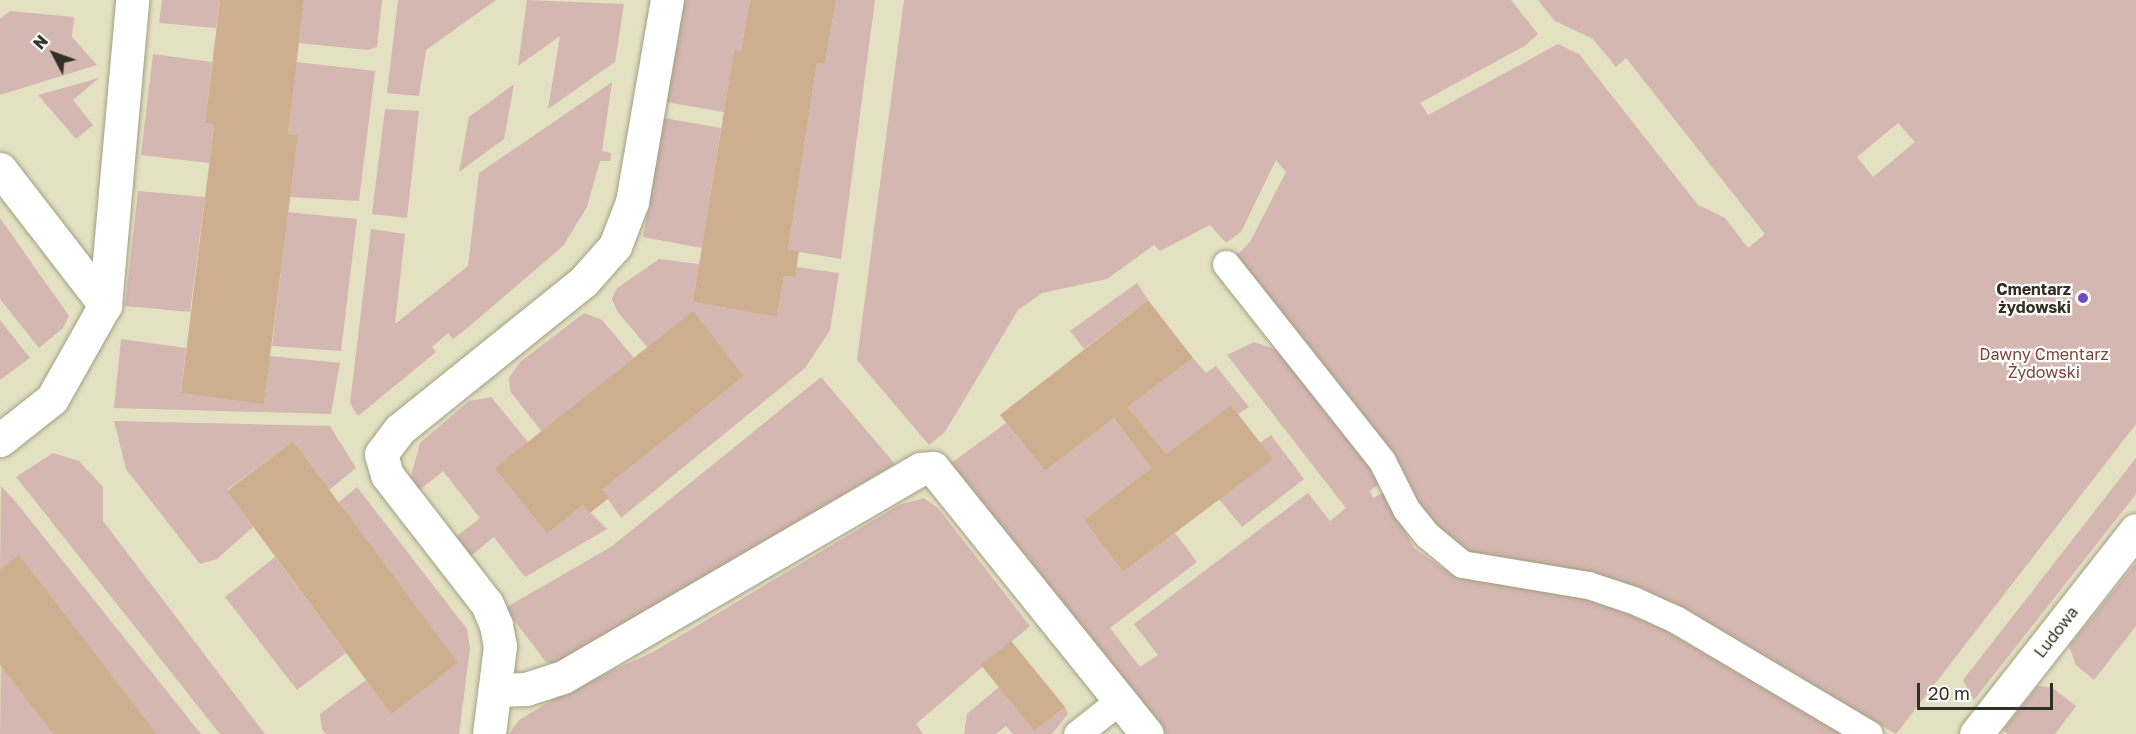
<!DOCTYPE html>
<html>
<head>
<meta charset="utf-8">
<style>
  body { margin:0 }
  #map { position:relative; width:2136px; height:734px; overflow:hidden; background:#e4e1c3; font-family:"Golos Text",sans-serif }
  div>[style] { position:absolute }
  [style*='--x'] { left:calc(var(--x)*1px); top:calc(var(--y)*1px); width:calc(var(--w)*1px); rotate:calc(var(--a)*1deg) }
  .green>* { inset:0; background:#d3b7b0 }
  .building>* { inset:0; background:#cdaf8f }
  .roads { filter:drop-shadow(0 0 2px #a29f83) drop-shadow(0 0 2px #a29f83) }
  .service>* { height:27px; margin:-13.5px; padding:0 13.5px; transform-origin:13.5px; border-radius:13.5px; background:#fff }
  .minor>* { height:33px; margin:-16.5px; padding:0 16.5px; transform-origin:16.5px; border-radius:16.5px; background:#fff }
  .dots>* { width:16px; height:16px; translate:-50% -50%; box-sizing:border-box; border:3px solid #fff; border-radius:50% }
  span { translate:-50% -50%; white-space:nowrap; text-align:center; line-height:1.15; -webkit-text-stroke:4.5px #fff; paint-order:stroke }
  .poi-label { font-size:16px; color:#313024; font-weight:700 }
  .right { translate:-100% -50%; text-align:right }
  .park-label { font-size:16px; color:#7e4334 }
  .street-label { font-size:16px; color:#313024 }
  .north { position:absolute; left:24px; top:24px; width:60px; height:60px; -webkit-text-stroke:4px #fff; paint-order:stroke; rotate:311deg; font-size:16px; font-weight:700; line-height:24px; text-align:center; color:#313024 }
  .north::after { content:''; display:block; margin:auto; width:21px; height:27px; background:#313024; clip-path:polygon(50% 0,100% 100%,50% 72%,0 100%) }
  .scale { position:absolute; left:1917px; top:683px; width:136px; height:27px; box-sizing:border-box; border:3px solid #313024; border-top:0; padding-left:8px; font-size:18px; line-height:21px; white-space:nowrap; color:#313024; -webkit-text-stroke:4px #fff; paint-order:stroke }
</style>
</head>
<body>
<div id="map">
  <div class="green">
    <div style="clip-path:polygon(162px 0,220px 0,216px 28px,159px 23px)"></div>
    <div style="clip-path:polygon(304px 0,382px 0,377px 47px,368px 50px,299px 43px)"></div>
    <div style="clip-path:polygon(398px 0,496px 0,426px 50px,419px 96px,387px 93px)"></div>
    <div style="clip-path:polygon(527px 0,624px 4px,615px 62px,548px 109px,560px 36px,518px 66px)"></div>
    <div style="clip-path:polygon(681px 0,750px 0,741px 51px,734px 51px,724px 112px,666px 102px)"></div>
    <div style="clip-path:polygon(836px 0,875px 0,841px 259px,788px 250px,817px 63px,825px 64px)"></div>
    <div style="clip-path:polygon(evenodd,904px 0,1511px 0,1538px 34px,1526px 45px,1420px 103px,1428px 115px,1558px 44px,1579px 54px,1698px 205px,1725px 218px,1748px 248px,1765px 234px,1626px 58px,1616px 67px,1593px 39px,1555px 21px,1538px 0,2136px 0,2136px 424px,1896px 734px,1642px 588px,1607px 577px,1479px 559px,1437px 534px,1236px 256px,1250px 242px,1286px 172px,1276px 160px,1241px 232px,1226px 243px,1210px 225px,1160px 251px,1154px 245px,1107px 279px,1042px 293px,1018px 310px,945px 432px,929px 445px,857px 360px,904px 0,1898px 123px,1915px 142px,1873px 177px,1857px 157px,1898px 123px)"></div>
    <div style="clip-path:polygon(10px 11px,74px 17px,72px 37px,97px 65px,0 95px,0 19px)"></div>
    <div style="clip-path:polygon(153px 54px,212px 62px,205px 123px,214px 125px,209px 163px,141px 155px)"></div>
    <div style="clip-path:polygon(296px 62px,375px 71px,359px 201px,290px 197px,298px 135px,288px 134px)"></div>
    <div style="clip-path:polygon(99px 78px,73px 100px,93px 125px,76px 139px,38px 95px)"></div>
    <div style="clip-path:polygon(612px 82px,602px 151px,611px 153px,610px 161px,600px 161px,587px 207px,563px 246px,465px 330px,453px 339px,448px 333px,432px 347px,436px 352px,358px 416px,350px 403px,371px 229px,405px 234px,395px 324px,468px 266px,479px 173px)"></div>
    <div style="clip-path:polygon(514px 84px,504px 139px,459px 172px,469px 117px)"></div>
    <div style="clip-path:polygon(385px 109px,419px 111px,407px 218px,372px 214px)"></div>
    <div style="clip-path:polygon(664px 118px,721px 128px,702px 248px,643px 237px)"></div>
    <div style="clip-path:polygon(138px 191px,205px 197px,190px 312px,125px 306px)"></div>
    <div style="clip-path:polygon(288px 212px,357px 219px,341px 351px,272px 346px)"></div>
    <div style="clip-path:polygon(0 218px,69px 316px,63px 328px,39px 348px,0 299px)"></div>
    <div style="clip-path:polygon(659px 259px,699px 264px,693px 302px,777px 317px,784px 276px,794px 277px,796px 267px,839px 273px,830px 330px,805px 368px,621px 518px,602px 490px,744px 376px,693px 312px,648px 348px,617px 311px,612px 299px,616px 289px)"></div>
    <div style="clip-path:polygon(1137px 283px,1148px 300px,1084px 349px,1070px 331px)"></div>
    <div style="clip-path:polygon(584px 313px,602px 320px,634px 358px,542px 432px,510px 391px,509px 378px,520px 362px)"></div>
    <div style="clip-path:polygon(0 320px,30px 358px,0 380px)"></div>
    <div style="clip-path:polygon(121px 339px,186px 348px,181px 393px,264px 403px,270px 356px,340px 363px,331px 414px,114px 408px)"></div>
    <div style="clip-path:polygon(1254px 342px,1280px 351px,1376px 474px,1380px 483px,1370px 491px,1373px 498px,1384px 492px,1414px 548px,1454px 576px,1579px 596px,1650px 621px,1842px 734px,1166px 734px,950px 464px,1006px 423px,1045px 471px,1114px 418px,1151px 468px,1084px 520px,1123px 572px,1175px 533px,1197px 562px,1110px 628px,1140px 667px,1158px 655px,1134px 624px,1308px 493px,1330px 521px,1346px 508px,1227px 355px)"></div>
    <div style="clip-path:polygon(1193px 358px,1206px 373px,1216px 366px,1249px 407px,1238px 414px,1231px 405px,1166px 454px,1128px 407px)"></div>
    <div style="clip-path:polygon(821px 377px,895px 464px,555px 665px,545px 661px,505px 608px,611px 547px)"></div>
    <div style="clip-path:polygon(491px 397px,528px 442px,547px 532px,583px 505px,607px 529px,525px 577px,494px 537px,467px 559px,452px 540px,480px 518px,443px 471px,416px 493px,410px 479px,420px 443px,469px 401px)"></div>
    <div style="clip-path:polygon(114px 421px,330px 426px,356px 468px,329px 490px,293px 441px,227px 490px,253px 527px,217px 559px,200px 564px,126px 469px)"></div>
    <div style="clip-path:polygon(1271px 435px,1304px 479px,1242px 527px,1219px 499px,1272px 459px,1260px 443px)"></div>
    <div style="clip-path:polygon(53px 453px,79px 461px,103px 487px,103px 521px,265px 734px,220px 734px,16px 477px)"></div>
    <div style="clip-path:polygon(2136px 458px,2136px 494px,1974px 700px,1963px 680px)"></div>
    <div style="clip-path:polygon(1px 486px,15px 501px,201px 734px,157px 734px,19px 556px,0 570px)"></div>
    <div style="clip-path:polygon(357px 487px,467px 629px,470px 648px,459px 734px,326px 734px,322px 729px,320px 714px,366px 680px,391px 714px,339px 502px)"></div>
    <div style="clip-path:polygon(924px 498px,938px 508px,1030px 626px,916px 724px,923px 734px,509px 734px,519px 720px,565px 692px,653px 652px,899px 505px)"></div>
    <div style="clip-path:polygon(275px 557px,346px 653px,297px 690px,225px 597px)"></div>
    <div style="clip-path:polygon(2136px 563px,2136px 626px,2094px 680px,2076px 665px,2069px 646px)"></div>
    <div style="clip-path:polygon(1px 666px,53px 734px,0 734px)"></div>
    <div style="clip-path:polygon(2038px 686px,2051px 687px,2076px 706px,2055px 734px,2008px 734px,2003px 730px)"></div>
    <div style="clip-path:polygon(999px 687px,1034px 731px,1065px 707px,1068px 714px,1052px 734px,1013px 734px,1006px 726px,996px 734px,964px 734px,967px 714px)"></div>
  </div>
  <div class="building">
    <div style="clip-path:polygon(220px 0,304px 0,288px 134px,298px 135px,264px 404px,181px 393px,214px 125px,205px 123px)"></div>
    <div style="clip-path:polygon(750px 0,836px 0,825px 64px,817px 63px,788px 250px,799px 251px,795px 277px,784px 276px,777px 317px,693px 302px,734px 50px,741px 51px)"></div>
    <div style="clip-path:polygon(1148px 300px,1193px 358px,1128px 407px,1166px 454px,1231px 405px,1273px 459px,1123px 572px,1084px 520px,1151px 468px,1114px 418px,1045px 471px,1000px 415px)"></div>
    <div style="clip-path:polygon(693px 311px,744px 376px,602px 490px,609px 498px,590px 513px,583px 505px,547px 533px,495px 468px)"></div>
    <div style="clip-path:polygon(293px 441px,458px 663px,391px 714px,227px 491px)"></div>
    <div style="clip-path:polygon(19px 555px,157px 734px,53px 734px,0 665px,0 570px)"></div>
    <div style="clip-path:polygon(1011px 641px,1065px 707px,1034px 731px,981px 665px)"></div>
  </div>
  <div class="roads">
    <div class="service">
      <div style="--x:1226;--y:264;--w:251;--a:51.6"></div>
      <div style="--x:1382;--y:461;--w:54;--a:63.4"></div>
      <div style="--x:1406;--y:509;--w:33;--a:51"></div>
      <div style="--x:1427;--y:535;--w:45;--a:39.6"></div>
      <div style="--x:1462;--y:564;--w:128;--a:9.5"></div>
      <div style="--x:1588;--y:585;--w:47;--a:18.4"></div>
      <div style="--x:1633;--y:600;--w:48;--a:24.4"></div>
      <div style="--x:1677;--y:620;--w:223;--a:30.7"></div>
      <div style="--x:1077;--y:734;--w:55;--a:-38.3"></div>
    </div>
    <div class="minor">
      <div style="--x:0;--y:169;--w:172;--a:52.3"></div>
      <div style="--x:0;--y:440;--w:66;--a:-38.3"></div>
      <div style="--x:52;--y:399;--w:108;--a:-60.6"></div>
      <div style="--x:105;--y:305;--w:306;--a:-84.9"></div>
      <div style="--x:495;--y:690;--w:31;--a:-2"></div>
      <div style="--x:526;--y:689;--w:39;--a:-18"></div>
      <div style="--x:563;--y:677;--w:414;--a:-30.2"></div>
      <div style="--x:921;--y:469;--w:12;--a:-5"></div>
      <div style="--x:933;--y:468;--w:341;--a:51.2"></div>
      <div style="--x:489;--y:734;--w:89;--a:-82.9"></div>
      <div style="--x:500;--y:646;--w:21;--a:-101"></div>
      <div style="--x:496;--y:625;--w:23;--a:-113"></div>
      <div style="--x:487;--y:604;--w:163;--a:-127.8"></div>
      <div style="--x:387;--y:475;--w:22;--a:-106"></div>
      <div style="--x:381;--y:454;--w:31;--a:-53"></div>
      <div style="--x:400;--y:429;--w:235;--a:-38.8"></div>
      <div style="--x:583;--y:282;--w:48;--a:-48.4"></div>
      <div style="--x:615;--y:246;--w:47;--a:-68.9"></div>
      <div style="--x:632;--y:202;--w:205;--a:-80.2"></div>
      <div style="--x:1976;--y:734;--w:259;--a:-51.9"></div>
    </div>
  </div>
  <div class="dots">
    <div style="left:2083px;top:298px;background:#7049c2"></div>
  </div>
  <div class="poi-label">
    <span class="right" style="left:2071px;top:298px">Cmentarz<br>żydowski</span>
  </div>
  <div class="park-label">
    <span style="left:2044px;top:363px">Dawny Cmentarz<br>Żydowski</span>
  </div>
  <div class="street-label">
    <span style="left:2056px;top:632px;rotate:-52deg">Ludowa</span>
  </div>
  <div class="north">N</div>
  <div class="scale">20 m</div>
</div>
</body>
</html>
